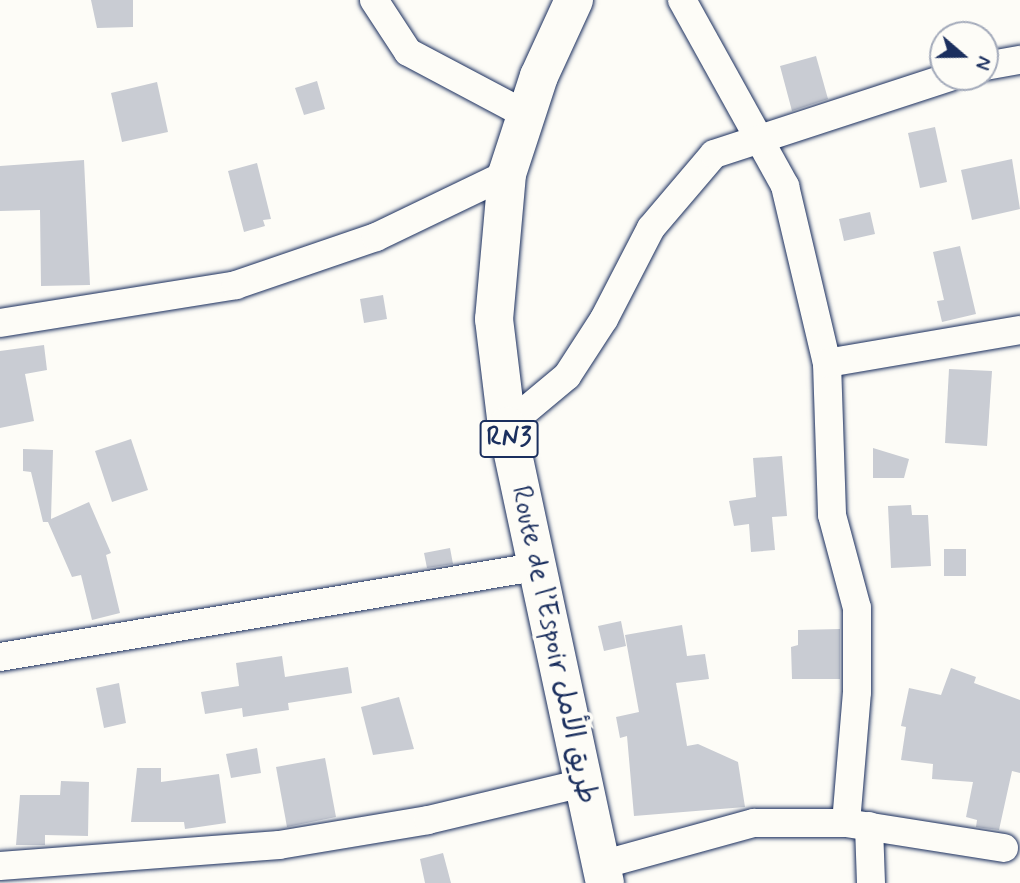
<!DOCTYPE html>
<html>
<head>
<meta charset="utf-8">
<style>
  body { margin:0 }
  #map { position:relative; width:1020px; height:883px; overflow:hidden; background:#fdfcf7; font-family:Mynerve,"Playpen Sans Arabic",sans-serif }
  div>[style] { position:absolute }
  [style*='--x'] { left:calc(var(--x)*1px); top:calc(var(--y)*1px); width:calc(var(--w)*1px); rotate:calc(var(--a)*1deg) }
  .building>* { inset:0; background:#c9ccd3 }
  .roads { filter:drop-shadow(0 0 2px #1b2f5e) drop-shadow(0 0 2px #1b2f5e) }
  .minor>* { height:28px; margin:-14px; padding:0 14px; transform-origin:14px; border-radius:14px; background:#fdfcf7 }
  .highway>* { height:38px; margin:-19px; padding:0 19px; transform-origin:19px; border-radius:19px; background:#fdfcf7 }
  span { translate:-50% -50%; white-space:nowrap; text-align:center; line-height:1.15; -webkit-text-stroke:7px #fdfcf7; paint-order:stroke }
  .shield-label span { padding:2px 5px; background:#fdfcf7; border:2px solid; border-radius:5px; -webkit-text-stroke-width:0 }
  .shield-label { font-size:26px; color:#1b2f5e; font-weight:700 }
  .street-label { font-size:28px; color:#1b2f5e }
  .north { position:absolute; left:929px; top:21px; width:70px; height:70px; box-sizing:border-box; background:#fdfcf7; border:2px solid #a3aaba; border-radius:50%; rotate:110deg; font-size:19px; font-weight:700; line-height:28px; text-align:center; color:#1b2f5e }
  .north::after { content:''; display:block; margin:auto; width:24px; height:32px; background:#1b2f5e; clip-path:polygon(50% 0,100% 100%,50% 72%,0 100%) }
</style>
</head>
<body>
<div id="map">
  <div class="building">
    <div style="clip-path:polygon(91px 0,133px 0,133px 27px,97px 28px)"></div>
    <div style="clip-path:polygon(816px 56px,828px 99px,792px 111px,780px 66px)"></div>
    <div style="clip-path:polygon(317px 81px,325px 109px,304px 115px,295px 88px)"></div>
    <div style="clip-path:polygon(157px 82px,168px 132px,122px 142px,111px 93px)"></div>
    <div style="clip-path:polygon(935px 127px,947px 182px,920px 188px,908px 133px)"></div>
    <div style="clip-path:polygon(1012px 159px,1020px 209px,972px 220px,961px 170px)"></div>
    <div style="clip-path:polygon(84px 160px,90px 285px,41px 286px,40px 210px,0 211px,0 166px)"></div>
    <div style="clip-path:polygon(257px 163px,271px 219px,263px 220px,265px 226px,244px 232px,228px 171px)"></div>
    <div style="clip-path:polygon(870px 212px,875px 234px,844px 241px,839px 219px)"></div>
    <div style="clip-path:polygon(960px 246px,976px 314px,942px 322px,937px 301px,944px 300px,933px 252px)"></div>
    <div style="clip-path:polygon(383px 295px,387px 319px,364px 323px,360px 299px)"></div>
    <div style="clip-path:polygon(44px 345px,47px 370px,25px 374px,34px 421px,0 428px,0 351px)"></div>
    <div style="clip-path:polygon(949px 369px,992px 371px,987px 446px,945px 443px)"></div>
    <div style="clip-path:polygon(131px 439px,148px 490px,112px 502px,95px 451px)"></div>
    <div style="clip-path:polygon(873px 448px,909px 459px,904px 478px,873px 478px)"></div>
    <div style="clip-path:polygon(23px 449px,53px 450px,51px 519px,89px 502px,111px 553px,106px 555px,120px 613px,92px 620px,81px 575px,72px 577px,48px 522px,43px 522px,31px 472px,23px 471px)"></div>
    <div style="clip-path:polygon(782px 456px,787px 516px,772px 517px,775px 550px,751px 552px,749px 524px,734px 526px,729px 501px,756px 497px,753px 458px)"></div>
    <div style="clip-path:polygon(911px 505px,912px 515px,928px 515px,931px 566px,891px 568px,888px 506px)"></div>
    <div style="clip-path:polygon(450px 548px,453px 564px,427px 568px,424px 553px)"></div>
    <div style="clip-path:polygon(944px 549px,966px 549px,966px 576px,944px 576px)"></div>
    <div style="clip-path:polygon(621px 621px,626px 646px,604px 651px,598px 626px)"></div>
    <div style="clip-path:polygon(682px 625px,687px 656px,705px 654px,709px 679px,676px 683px,687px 746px,698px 744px,738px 762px,745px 807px,634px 816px,627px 736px,620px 738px,616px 717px,639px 712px,625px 635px)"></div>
    <div style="clip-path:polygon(840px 629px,840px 679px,792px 679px,791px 647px,798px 645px,798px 630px)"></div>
    <div style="clip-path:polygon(282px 656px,285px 677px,348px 667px,352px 693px,288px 703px,289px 710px,243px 717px,242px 708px,205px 714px,201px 692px,239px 686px,236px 663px)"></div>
    <div style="clip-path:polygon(951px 668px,976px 677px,974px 683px,1020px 700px,1020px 773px,1012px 771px,999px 830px,976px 827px,977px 820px,966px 817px,973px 782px,932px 779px,933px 764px,901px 760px,906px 727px,901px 726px,909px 688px,941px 695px)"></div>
    <div style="clip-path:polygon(119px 683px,126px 723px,104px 728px,96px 688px)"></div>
    <div style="clip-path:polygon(399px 697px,414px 749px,373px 755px,361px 707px)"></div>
    <div style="clip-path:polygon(257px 748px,261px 773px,231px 778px,226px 754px)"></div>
    <div style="clip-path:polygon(325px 758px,336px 817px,287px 827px,276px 767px)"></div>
    <div style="clip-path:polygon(137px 768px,161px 768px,161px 782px,219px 774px,226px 823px,185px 829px,184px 822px,131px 822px)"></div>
    <div style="clip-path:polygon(61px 781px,89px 782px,88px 836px,45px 835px,45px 845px,16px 845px,20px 795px,60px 795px)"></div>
    <div style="clip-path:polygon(443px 853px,451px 883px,425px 883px,420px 859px)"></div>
  </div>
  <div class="roads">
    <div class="minor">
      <div style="--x:374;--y:0;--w:62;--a:56.8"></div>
      <div style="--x:408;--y:52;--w:132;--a:27.9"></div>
      <div style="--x:682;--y:0;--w:213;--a:61"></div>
      <div style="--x:785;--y:186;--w:182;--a:76.7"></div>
      <div style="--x:827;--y:363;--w:152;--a:88.1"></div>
      <div style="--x:832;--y:515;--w:96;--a:75"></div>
      <div style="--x:857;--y:608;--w:84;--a:90"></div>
      <div style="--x:857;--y:692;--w:131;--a:94.8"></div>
      <div style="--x:985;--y:66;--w:36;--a:-10"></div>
      <div style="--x:0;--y:323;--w:239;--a:-9.1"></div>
      <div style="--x:236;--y:285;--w:148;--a:-18.9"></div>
      <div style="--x:376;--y:237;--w:145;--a:-25.7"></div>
      <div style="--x:827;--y:363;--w:196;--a:-9.7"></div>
      <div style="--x:507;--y:426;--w:78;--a:-39.8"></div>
      <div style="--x:567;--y:376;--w:68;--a:-57"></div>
      <div style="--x:604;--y:319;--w:102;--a:-62.7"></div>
      <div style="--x:651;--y:228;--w:97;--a:-49.6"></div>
      <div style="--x:714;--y:154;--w:248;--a:-18.1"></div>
      <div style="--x:0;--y:657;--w:543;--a:-9.55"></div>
      <div style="--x:869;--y:826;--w:57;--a:88"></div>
      <div style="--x:601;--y:865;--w:159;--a:-15.4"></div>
      <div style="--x:754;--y:823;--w:92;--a:0"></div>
      <div style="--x:846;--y:823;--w:160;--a:9"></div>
      <div style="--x:0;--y:866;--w:280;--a:-4.3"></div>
      <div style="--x:279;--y:845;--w:151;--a:-9.5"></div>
      <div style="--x:428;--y:820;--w:159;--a:-13.4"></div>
    </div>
    <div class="highway">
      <div style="--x:574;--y:0;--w:84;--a:114.7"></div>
      <div style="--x:539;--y:76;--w:103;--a:108.1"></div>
      <div style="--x:507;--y:174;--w:146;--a:95.1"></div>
      <div style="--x:494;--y:319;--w:108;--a:83.1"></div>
      <div style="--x:507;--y:426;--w:467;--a:77.9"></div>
    </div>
  </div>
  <div class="shield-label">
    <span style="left:509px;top:439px">RN3</span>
  </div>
  <div class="street-label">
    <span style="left:553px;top:645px;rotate:78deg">Route de l’Espoir طريق الأمل</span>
  </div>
  <div class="north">N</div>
</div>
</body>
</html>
